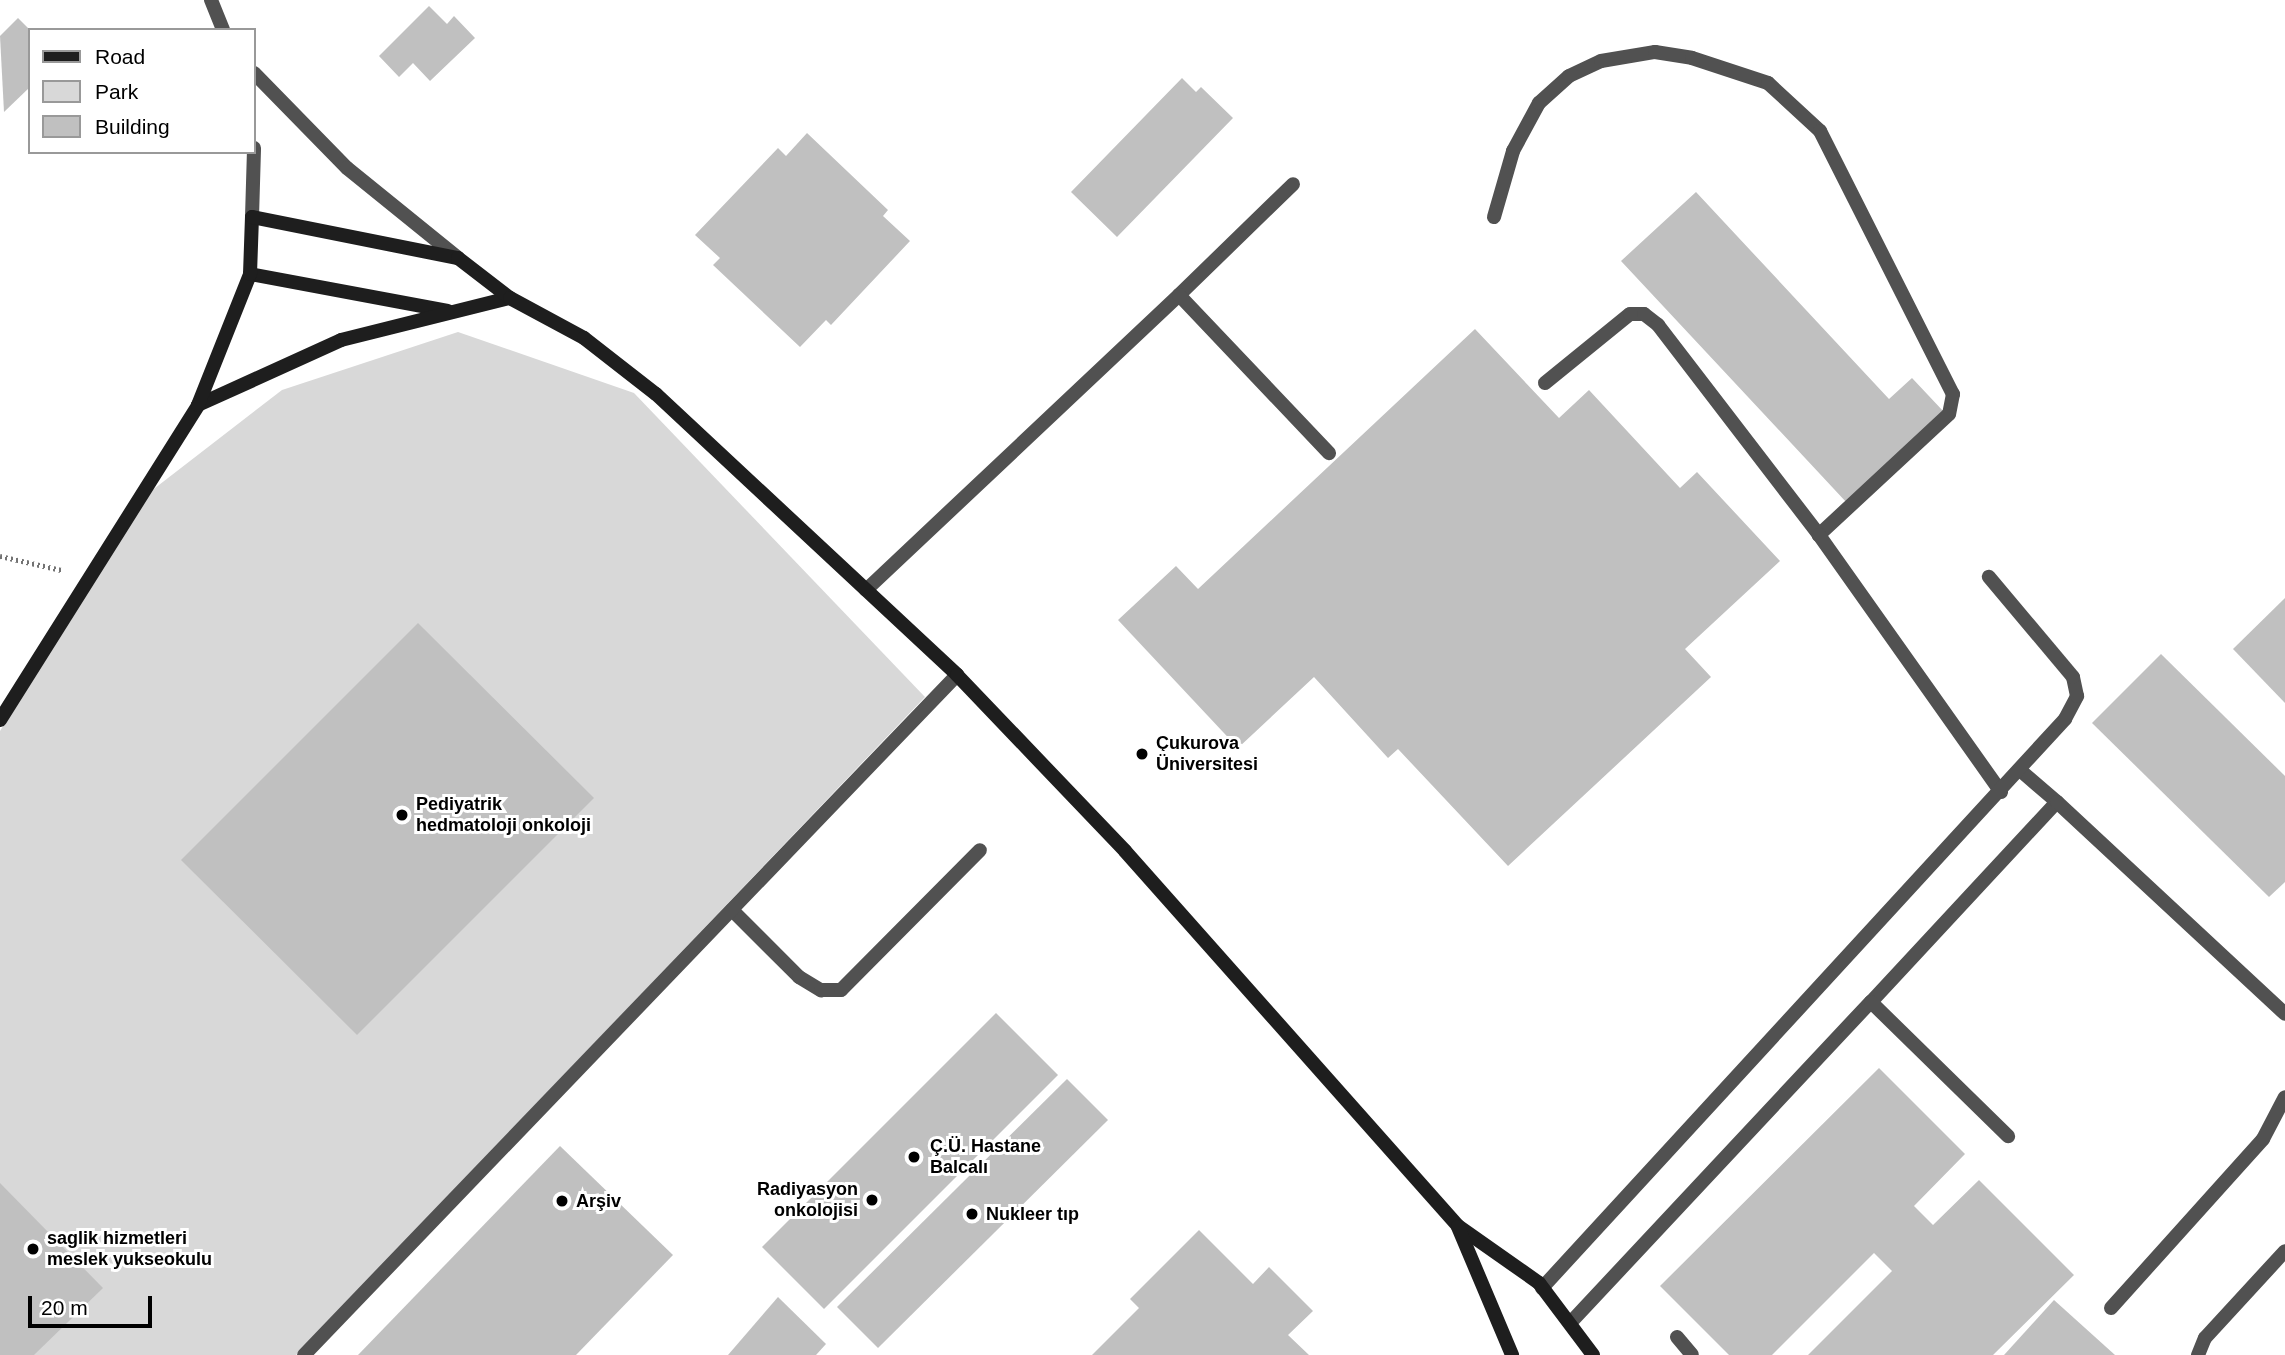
<!DOCTYPE html>
<html>
<head>
<meta charset="utf-8">
<style>
  body { margin:0 }
  #map { position:relative; width:2285px; height:1355px; overflow:hidden; background:#fff; font-family:Helvetica,sans-serif }
  div>[style] { position:absolute }
  [style*='--x'] { left:calc(var(--x)*1px); top:calc(var(--y)*1px); width:calc(var(--w)*1px); rotate:calc(var(--a)*1deg) }
  .green>* { inset:0; background:#d8d8d8 }
  .building>* { inset:0; background:#c0c0c0 }
  .path>* { height:4.5px; margin-top:-2.25px; transform-origin:0; background:repeating-linear-gradient(90deg,#737373 0 2px,transparent 0 5.5px) }
  .lane>* { height:14px; margin:-7px; padding:0 7px; transform-origin:7px; border-radius:7px; background:#515151 }
  .street>* { height:14px; margin:-7px; padding:0 7px; transform-origin:7px; border-radius:7px; background:#515151 }
  .secondary>* { height:14px; margin:-7px; padding:0 7px; transform-origin:7px; border-radius:7px; background:#1e1e1e }
  .dots>* { width:19px; height:19px; translate:-50% -50%; box-sizing:border-box; border:4px solid #fff; border-radius:50% }
  span { translate:-50% -50%; white-space:nowrap; text-align:center; line-height:1.15; -webkit-text-stroke:6px #fff; paint-order:stroke }
  .poi-label { font-size:18px; color:#000; font-weight:700 }
  .left { translate:0 -50%; text-align:left }
  .right { translate:-100% -50%; text-align:right }
  .legend { position:absolute; left:28px; top:28px; width:228px; height:126px; box-sizing:border-box; background:#fff; border:2px solid #999; margin:0; padding:9px 12px; list-style:none; font-size:21px; color:#000 }
  .legend li { display:flex; align-items:center; gap:14px; height:35px }
  .legend b { width:35px; border:2px solid #999 }
  .scale { position:absolute; left:28px; top:1296px; width:124px; height:32px; box-sizing:border-box; border:4px solid #000; border-top:0; padding-left:9px; font-size:21px; line-height:24px; white-space:nowrap; color:#000; -webkit-text-stroke:5px #fff; paint-order:stroke }
</style>
</head>
<body>
<div id="map">
  <div class="green">
    <div style="clip-path:polygon(458px 332px,634px 393px,925px 697px,296px 1355px,0 1355px,0 731px,146px 495px,282px 390px)"></div>
  </div>
  <div class="building">
    <div style="clip-path:polygon(429px 6px,447px 24px,454px 16px,475px 38px,430px 81px,413px 63px,399px 77px,379px 56px)"></div>
    <div style="clip-path:polygon(18px 18px,30px 30px,30px 87px,4px 112px,0 36px)"></div>
    <div style="clip-path:polygon(1182px 78px,1196px 92px,1201px 87px,1233px 118px,1117px 237px,1071px 192px)"></div>
    <div style="clip-path:polygon(807px 133px,888px 210px,883px 216px,910px 241px,831px 325px,826px 320px,800px 347px,713px 265px,720px 258px,695px 235px,778px 148px,786px 156px)"></div>
    <div style="clip-path:polygon(1696px 192px,1889px 399px,1912px 378px,1944px 412px,1847px 503px,1621px 261px)"></div>
    <div style="clip-path:polygon(1475px 329px,1559px 418px,1589px 390px,1680px 488px,1697px 472px,1780px 561px,1685px 649px,1711px 677px,1508px 866px,1398px 749px,1388px 758px,1314px 677px,1238px 748px,1118px 620px,1176px 566px,1198px 589px)"></div>
    <div style="clip-path:polygon(2285px 598px,2285px 703px,2233px 649px)"></div>
    <div style="clip-path:polygon(418px 623px,594px 798px,357px 1035px,181px 860px)"></div>
    <div style="clip-path:polygon(2161px 654px,2285px 776px,2285px 882px,2269px 897px,2092px 723px)"></div>
    <div style="clip-path:polygon(996px 1013px,1058px 1075px,824px 1309px,762px 1247px)"></div>
    <div style="clip-path:polygon(1879px 1068px,1965px 1154px,1914px 1206px,1933px 1225px,1979px 1180px,2074px 1275px,1993px 1355px,1808px 1355px,1892px 1271px,1874px 1253px,1772px 1355px,1729px 1355px,1660px 1286px)"></div>
    <div style="clip-path:polygon(1067px 1079px,1108px 1120px,878px 1348px,837px 1307px)"></div>
    <div style="clip-path:polygon(560px 1146px,673px 1255px,576px 1355px,358px 1355px)"></div>
    <div style="clip-path:polygon(0 1183px,103px 1288px,34px 1355px,0 1355px)"></div>
    <div style="clip-path:polygon(1199px 1230px,1253px 1284px,1269px 1267px,1313px 1311px,1288px 1335px,1309px 1355px,1092px 1355px,1139px 1308px,1130px 1299px)"></div>
    <div style="clip-path:polygon(778px 1297px,826px 1344px,816px 1355px,728px 1355px)"></div>
    <div style="clip-path:polygon(2054px 1300px,2115px 1355px,2004px 1355px)"></div>
  </div>
  <div class="path">
    <div style="--x:0;--y:556;--w:63;--a:12.9"></div>
  </div>
  <div class="lane">
    <div style="--x:1494;--y:217;--w:69;--a:-73.9"></div>
    <div style="--x:1513;--y:151;--w:55;--a:-61.6"></div>
    <div style="--x:1539;--y:103;--w:40;--a:-42"></div>
    <div style="--x:1569;--y:76;--w:35;--a:-25"></div>
    <div style="--x:1601;--y:61;--w:55;--a:-9.5"></div>
    <div style="--x:1655;--y:52;--w:37;--a:9"></div>
    <div style="--x:1692;--y:58;--w:80;--a:18.2"></div>
    <div style="--x:1768;--y:83;--w:71;--a:42.7"></div>
    <div style="--x:1820;--y:131;--w:295;--a:63.2"></div>
    <div style="--x:1953;--y:394;--w:20;--a:101"></div>
    <div style="--x:1949;--y:414;--w:178;--a:137.1"></div>
    <div style="--x:1179;--y:295;--w:159;--a:-44.2"></div>
    <div style="--x:1545;--y:383;--w:109;--a:-39.1"></div>
    <div style="--x:1630;--y:314;--w:14;--a:0"></div>
    <div style="--x:1644;--y:314;--w:18;--a:38"></div>
    <div style="--x:1658;--y:325;--w:265;--a:52.5"></div>
    <div style="--x:1819;--y:535;--w:315;--a:54.7"></div>
    <div style="--x:866;--y:590;--w:430;--a:-43.3"></div>
    <div style="--x:1179;--y:295;--w:218;--a:46.5"></div>
    <div style="--x:2021;--y:771;--w:48;--a:40.7"></div>
    <div style="--x:732;--y:910;--w:95;--a:45"></div>
    <div style="--x:799;--y:977;--w:26;--a:31"></div>
    <div style="--x:821;--y:990;--w:20;--a:0"></div>
    <div style="--x:841;--y:990;--w:197;--a:-45.2"></div>
    <div style="--x:1871;--y:1002;--w:273;--a:-47.1"></div>
    <div style="--x:2057;--y:802;--w:311;--a:42.9"></div>
    <div style="--x:1542;--y:1288;--w:773;--a:-47.41"></div>
    <div style="--x:2065;--y:719;--w:26;--a:-62"></div>
    <div style="--x:2077;--y:696;--w:19;--a:-102"></div>
    <div style="--x:2073;--y:677;--w:131;--a:-130"></div>
    <div style="--x:2111;--y:1308;--w:227;--a:-48"></div>
    <div style="--x:2263;--y:1139;--w:47;--a:-62.4"></div>
    <div style="--x:1572;--y:1321;--w:437;--a:-46.9"></div>
    <div style="--x:1871;--y:1002;--w:192;--a:44.4"></div>
    <div style="--x:1677;--y:1337;--w:23;--a:50"></div>
    <div style="--x:2198;--y:1355;--w:18;--a:-68"></div>
    <div style="--x:2205;--y:1338;--w:118;--a:-47.4"></div>
  </div>
  <div class="street">
    <div style="--x:211;--y:0;--w:32;--a:68"></div>
    <div style="--x:254;--y:73;--w:133;--a:45.6"></div>
    <div style="--x:347;--y:168;--w:143;--a:39"></div>
    <div style="--x:252;--y:217;--w:69;--a:-88.3"></div>
    <div style="--x:304;--y:1355;--w:943;--a:-46.16"></div>
  </div>
  <div class="secondary">
    <div style="--x:250;--y:274;--w:201;--a:10.6"></div>
    <div style="--x:198;--y:405;--w:157;--a:-24.4"></div>
    <div style="--x:341;--y:340;--w:174;--a:-14"></div>
    <div style="--x:0;--y:720;--w:372;--a:-57.8"></div>
    <div style="--x:198;--y:405;--w:141;--a:-68.3"></div>
    <div style="--x:250;--y:274;--w:57;--a:-88"></div>
    <div style="--x:252;--y:217;--w:210;--a:11.3"></div>
    <div style="--x:458;--y:258;--w:66;--a:37.6"></div>
    <div style="--x:510;--y:298;--w:84;--a:28.4"></div>
    <div style="--x:584;--y:338;--w:91;--a:37.9"></div>
    <div style="--x:656;--y:394;--w:412;--a:43"></div>
    <div style="--x:957;--y:675;--w:243;--a:46.3"></div>
    <div style="--x:1125;--y:851;--w:502;--a:48.39"></div>
    <div style="--x:1458;--y:1226;--w:99;--a:35.1"></div>
    <div style="--x:1539;--y:1283;--w:90;--a:53.1"></div>
    <div style="--x:1458;--y:1227;--w:139;--a:67.1"></div>
  </div>
  <div class="dots">
    <div style="left:1142px;top:754px;background:#000"></div>
    <div style="left:402px;top:815px;background:#000"></div>
    <div style="left:914px;top:1157px;background:#000"></div>
    <div style="left:872px;top:1200px;background:#000"></div>
    <div style="left:562px;top:1201px;background:#000"></div>
    <div style="left:972px;top:1214px;background:#000"></div>
    <div style="left:33px;top:1249px;background:#000"></div>
  </div>
  <div class="poi-label">
    <span class="left" style="left:1156px;top:754px">Çukurova<br>Üniversitesi</span>
    <span class="left" style="left:416px;top:815px">Pediyatrik<br>hedmatoloji onkoloji</span>
    <span class="left" style="left:930px;top:1157px">Ç.Ü. Hastane<br>Balcalı</span>
    <span class="right" style="left:858px;top:1200px">Radiyasyon<br>onkolojisi</span>
    <span class="left" style="left:576px;top:1201px">Arşiv</span>
    <span class="left" style="left:986px;top:1214px">Nukleer tıp</span>
    <span class="left" style="left:47px;top:1249px">saglik hizmetleri<br>meslek yukseokulu</span>
  </div>
  <ul class="legend">
  <li><b style="height:9px;background:#1e1e1e"></b>Road</li>
  <li><b style="height:19px;background:#d8d8d8"></b>Park</li>
  <li><b style="height:19px;background:#c0c0c0"></b>Building</li>
  </ul>
  <div class="scale">20 m</div>
</div>
</body>
</html>
